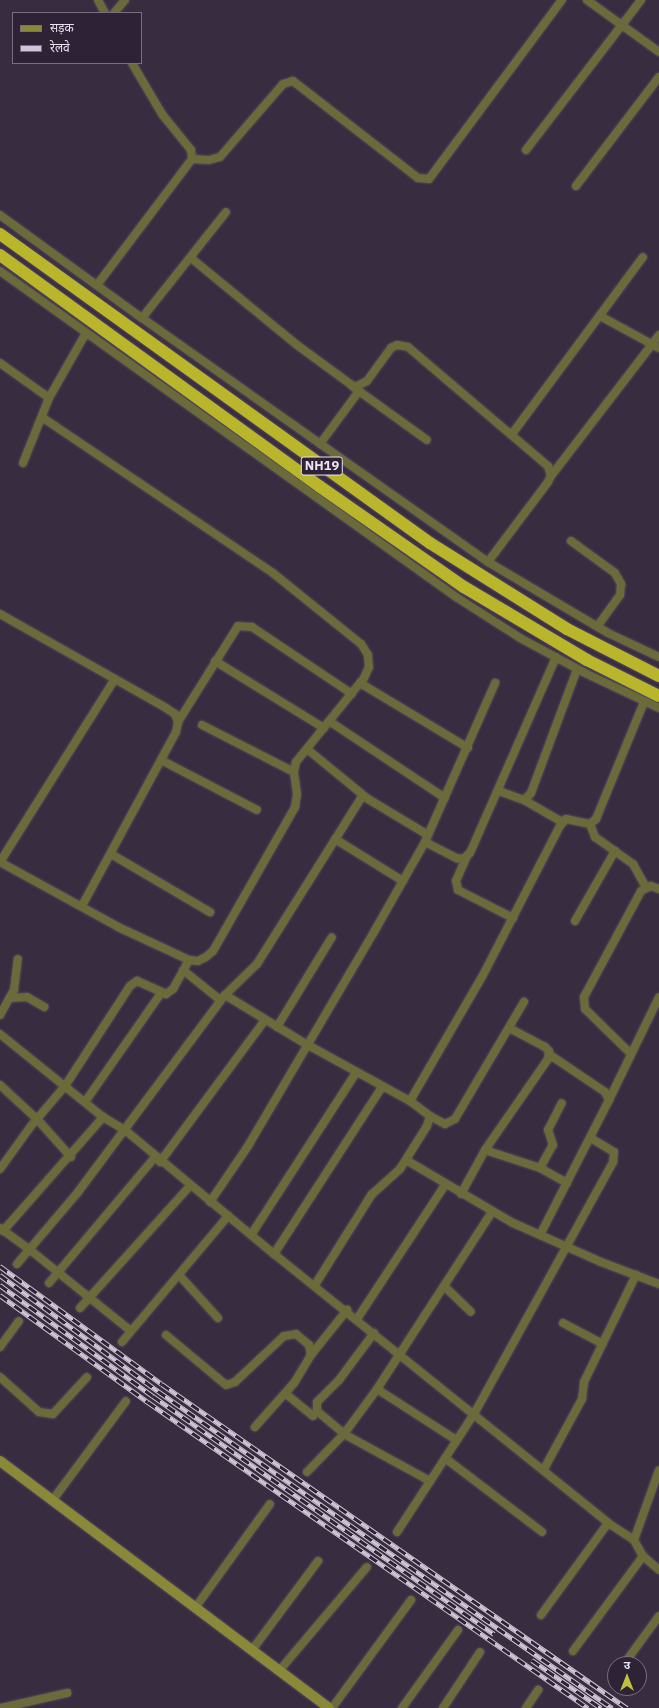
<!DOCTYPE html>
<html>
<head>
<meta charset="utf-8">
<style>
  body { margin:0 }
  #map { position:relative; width:659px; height:1708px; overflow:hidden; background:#382c40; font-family:"IBM Plex Sans","Noto Sans Devanagari",sans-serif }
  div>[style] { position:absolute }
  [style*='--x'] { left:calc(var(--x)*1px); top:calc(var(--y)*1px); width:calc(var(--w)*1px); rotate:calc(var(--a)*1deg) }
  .roads { filter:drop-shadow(0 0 1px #55495c) drop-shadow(0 0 1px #55495c) }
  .street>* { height:8px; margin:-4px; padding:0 4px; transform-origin:4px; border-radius:4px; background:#6a6a3a }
  .secondary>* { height:10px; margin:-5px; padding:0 5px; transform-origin:5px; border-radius:5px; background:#8a8939 }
  .highway>* { height:12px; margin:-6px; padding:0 6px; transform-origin:6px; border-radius:6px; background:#b9b62b }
  .rail>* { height:4.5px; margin-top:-2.25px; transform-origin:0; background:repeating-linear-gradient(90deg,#2e2236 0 9px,#cec6d4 0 18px); box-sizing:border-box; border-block:1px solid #cec6d4 }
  span { translate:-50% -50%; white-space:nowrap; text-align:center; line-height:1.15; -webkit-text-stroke:3px #2e2236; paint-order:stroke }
  .shield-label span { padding:1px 3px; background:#2e2236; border:1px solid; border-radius:3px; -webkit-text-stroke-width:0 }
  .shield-label { font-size:13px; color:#ebe3f0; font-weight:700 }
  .legend { position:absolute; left:12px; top:12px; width:130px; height:52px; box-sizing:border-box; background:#2e2236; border:1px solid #7a6f80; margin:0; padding:5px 7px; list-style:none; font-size:12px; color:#ebe3f0 }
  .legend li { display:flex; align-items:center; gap:8px; height:20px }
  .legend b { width:20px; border:1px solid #7a6f80 }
  .north { position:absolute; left:607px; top:1656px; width:40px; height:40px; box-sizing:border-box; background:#2e2236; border:1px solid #7a6f80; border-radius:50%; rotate:0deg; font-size:11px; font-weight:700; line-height:16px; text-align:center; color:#ebe3f0 }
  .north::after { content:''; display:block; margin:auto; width:14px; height:18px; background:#c1be40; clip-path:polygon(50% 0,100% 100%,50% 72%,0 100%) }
</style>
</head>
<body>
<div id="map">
  <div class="roads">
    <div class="street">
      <div style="--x:98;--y:0;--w:15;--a:62"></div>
      <div style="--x:587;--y:0;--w:89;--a:35.8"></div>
      <div style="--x:114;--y:13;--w:17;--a:-50"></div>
      <div style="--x:526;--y:150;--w:189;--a:-52.5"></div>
      <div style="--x:192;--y:159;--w:17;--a:3"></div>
      <div style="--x:209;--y:160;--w:11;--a:-15"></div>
      <div style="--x:220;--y:157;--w:96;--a:-49.2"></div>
      <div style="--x:283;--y:84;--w:10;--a:-17"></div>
      <div style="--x:293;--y:81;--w:158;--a:37.8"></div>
      <div style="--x:418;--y:178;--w:11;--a:5"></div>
      <div style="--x:429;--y:179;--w:223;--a:-53.4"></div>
      <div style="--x:576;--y:186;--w:137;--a:-52.7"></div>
      <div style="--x:0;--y:215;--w:175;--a:36"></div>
      <div style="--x:142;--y:318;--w:423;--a:35.2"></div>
      <div style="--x:488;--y:562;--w:139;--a:30.6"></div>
      <div style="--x:608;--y:633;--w:56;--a:25.2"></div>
      <div style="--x:191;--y:258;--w:137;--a:39.4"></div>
      <div style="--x:297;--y:345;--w:66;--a:36.3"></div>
      <div style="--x:350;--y:384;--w:6;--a:31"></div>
      <div style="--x:355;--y:387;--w:13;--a:-27"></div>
      <div style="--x:367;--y:381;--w:41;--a:-54"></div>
      <div style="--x:391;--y:348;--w:7;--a:-27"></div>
      <div style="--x:397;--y:345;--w:11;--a:10"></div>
      <div style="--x:408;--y:347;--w:184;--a:40.4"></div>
      <div style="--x:548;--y:466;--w:10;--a:73"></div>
      <div style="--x:551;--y:476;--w:7;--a:117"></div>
      <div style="--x:548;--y:482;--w:100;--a:126.9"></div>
      <div style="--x:0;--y:271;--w:561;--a:35.56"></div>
      <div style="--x:456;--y:597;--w:76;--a:32.6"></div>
      <div style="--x:520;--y:638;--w:76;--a:28.2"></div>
      <div style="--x:587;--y:674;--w:80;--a:25.3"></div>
      <div style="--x:97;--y:285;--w:158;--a:-53"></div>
      <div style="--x:192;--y:159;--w:9;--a:-96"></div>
      <div style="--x:191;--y:150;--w:46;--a:-128.9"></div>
      <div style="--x:162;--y:114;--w:59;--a:-120.5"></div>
      <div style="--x:600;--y:316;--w:67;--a:28.5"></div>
      <div style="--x:142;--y:318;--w:135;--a:-51.6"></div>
      <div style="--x:0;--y:363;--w:60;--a:35.5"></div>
      <div style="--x:352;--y:386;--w:92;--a:35.8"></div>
      <div style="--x:512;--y:434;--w:220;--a:-53.5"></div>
      <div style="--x:320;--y:444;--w:66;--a:-53.7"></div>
      <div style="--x:23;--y:463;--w:70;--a:-68.2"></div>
      <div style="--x:49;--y:398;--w:75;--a:-60.4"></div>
      <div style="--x:551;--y:476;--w:178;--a:-52.5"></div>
      <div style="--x:571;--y:541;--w:54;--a:36"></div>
      <div style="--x:615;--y:573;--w:13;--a:61"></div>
      <div style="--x:621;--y:584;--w:11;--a:95"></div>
      <div style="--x:620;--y:595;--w:39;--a:126"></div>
      <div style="--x:0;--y:614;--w:191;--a:29.5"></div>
      <div style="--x:166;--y:708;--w:11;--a:34"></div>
      <div style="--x:175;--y:714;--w:9;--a:69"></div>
      <div style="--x:178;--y:722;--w:10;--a:101"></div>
      <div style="--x:176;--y:732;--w:198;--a:118.4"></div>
      <div style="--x:215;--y:661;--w:128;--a:31.6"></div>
      <div style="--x:360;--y:683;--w:126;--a:31"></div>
      <div style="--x:329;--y:721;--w:139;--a:33.6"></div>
      <div style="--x:178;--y:722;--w:113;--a:-58"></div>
      <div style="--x:238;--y:626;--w:14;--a:4"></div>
      <div style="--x:252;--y:627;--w:120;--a:33.8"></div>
      <div style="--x:202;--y:725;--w:103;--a:27.1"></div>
      <div style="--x:307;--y:749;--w:79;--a:39.3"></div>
      <div style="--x:368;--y:799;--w:70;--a:31"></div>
      <div style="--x:161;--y:760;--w:108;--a:27.5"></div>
      <div style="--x:499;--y:791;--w:27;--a:20"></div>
      <div style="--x:524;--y:800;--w:10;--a:-45"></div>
      <div style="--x:531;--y:793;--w:132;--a:-69.6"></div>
      <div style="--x:524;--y:800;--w:44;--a:30.1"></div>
      <div style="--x:590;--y:824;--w:14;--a:69"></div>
      <div style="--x:595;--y:837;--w:47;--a:35.4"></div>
      <div style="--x:633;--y:864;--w:26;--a:61"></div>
      <div style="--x:335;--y:839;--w:80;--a:31.7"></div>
      <div style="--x:425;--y:842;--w:36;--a:27"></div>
      <div style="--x:457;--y:858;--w:6;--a:9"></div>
      <div style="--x:463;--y:859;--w:9;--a:-41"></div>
      <div style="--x:470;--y:853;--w:214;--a:-66.3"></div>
      <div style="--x:111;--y:854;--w:115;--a:30.4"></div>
      <div style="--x:467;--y:856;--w:27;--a:114"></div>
      <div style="--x:456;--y:881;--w:9;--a:77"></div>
      <div style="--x:458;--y:890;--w:62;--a:27"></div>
      <div style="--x:0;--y:862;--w:135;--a:28.8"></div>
      <div style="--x:118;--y:927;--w:78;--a:24.9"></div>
      <div style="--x:189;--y:960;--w:9;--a:6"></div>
      <div style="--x:198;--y:961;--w:9;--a:-27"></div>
      <div style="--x:206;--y:957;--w:9;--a:-41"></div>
      <div style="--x:213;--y:951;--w:166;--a:-60.3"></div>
      <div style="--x:295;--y:807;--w:13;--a:-81"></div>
      <div style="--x:297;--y:794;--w:22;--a:-98"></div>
      <div style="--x:294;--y:772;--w:10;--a:-79"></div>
      <div style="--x:296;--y:762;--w:108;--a:-51"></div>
      <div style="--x:364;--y:678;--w:12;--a:-66"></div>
      <div style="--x:369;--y:667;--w:12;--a:-95"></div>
      <div style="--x:368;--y:655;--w:13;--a:-122"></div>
      <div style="--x:361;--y:644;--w:113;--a:-141.1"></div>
      <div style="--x:273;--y:573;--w:279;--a:-146"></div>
      <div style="--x:0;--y:862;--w:216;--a:-57.9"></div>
      <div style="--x:575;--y:921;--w:81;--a:-60.3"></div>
      <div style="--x:183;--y:970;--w:48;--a:39"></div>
      <div style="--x:225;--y:995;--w:95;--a:31.2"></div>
      <div style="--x:306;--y:1044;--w:119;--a:28.7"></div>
      <div style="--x:410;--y:1101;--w:25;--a:37"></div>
      <div style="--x:430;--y:1116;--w:10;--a:107"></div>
      <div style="--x:427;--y:1126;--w:51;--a:122.1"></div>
      <div style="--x:400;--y:1169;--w:38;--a:138"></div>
      <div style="--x:372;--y:1194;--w:107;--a:122.1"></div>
      <div style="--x:10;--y:998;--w:17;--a:-3"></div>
      <div style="--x:27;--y:997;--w:20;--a:30"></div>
      <div style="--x:0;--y:1015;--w:29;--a:-61"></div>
      <div style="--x:14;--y:990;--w:31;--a:-83"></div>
      <div style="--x:277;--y:1027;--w:105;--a:-58.6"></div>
      <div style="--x:0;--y:1034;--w:132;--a:38.9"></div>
      <div style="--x:103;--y:1117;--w:26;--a:31"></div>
      <div style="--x:125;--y:1130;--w:194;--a:39.8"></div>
      <div style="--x:274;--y:1254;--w:429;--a:38.8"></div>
      <div style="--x:608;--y:1523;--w:31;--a:33"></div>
      <div style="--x:634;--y:1540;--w:18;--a:61"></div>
      <div style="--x:643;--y:1556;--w:21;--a:41"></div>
      <div style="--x:631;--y:1054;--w:64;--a:-135.6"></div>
      <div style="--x:585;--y:1009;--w:12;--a:-95"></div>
      <div style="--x:584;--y:997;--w:120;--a:-61.7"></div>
      <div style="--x:641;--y:891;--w:11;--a:-27"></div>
      <div style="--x:651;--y:886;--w:9;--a:21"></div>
      <div style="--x:0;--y:1085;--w:50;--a:42.6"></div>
      <div style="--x:37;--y:1119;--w:51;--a:48.2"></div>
      <div style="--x:609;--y:1100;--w:114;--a:-64.1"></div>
      <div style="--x:410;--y:1101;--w:143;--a:-59.9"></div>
      <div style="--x:482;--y:977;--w:170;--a:-62.7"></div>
      <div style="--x:560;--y:826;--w:9;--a:-49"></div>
      <div style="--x:566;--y:819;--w:25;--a:12"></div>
      <div style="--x:590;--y:824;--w:8;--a:-40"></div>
      <div style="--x:596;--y:819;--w:126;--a:-67.7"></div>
      <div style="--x:85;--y:1102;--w:133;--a:-55.1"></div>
      <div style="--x:430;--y:1116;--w:17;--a:28"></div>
      <div style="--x:445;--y:1124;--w:11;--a:-27"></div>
      <div style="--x:455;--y:1119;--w:136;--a:-59.5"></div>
      <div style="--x:485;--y:1150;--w:58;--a:18.1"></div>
      <div style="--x:540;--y:1168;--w:31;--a:29"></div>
      <div style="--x:406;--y:1160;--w:124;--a:30.5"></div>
      <div style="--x:513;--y:1223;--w:96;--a:23.9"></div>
      <div style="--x:601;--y:1262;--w:62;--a:20.8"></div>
      <div style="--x:160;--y:1162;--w:177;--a:-53.5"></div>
      <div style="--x:540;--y:1168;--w:26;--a:-61"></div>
      <div style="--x:553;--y:1145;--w:16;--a:-108"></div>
      <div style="--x:548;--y:1130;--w:30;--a:-63"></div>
      <div style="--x:0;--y:1169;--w:53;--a:-54.2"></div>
      <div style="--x:31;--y:1126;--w:52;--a:-49.6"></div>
      <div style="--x:65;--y:1086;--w:119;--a:-57"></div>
      <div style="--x:130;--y:986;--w:9;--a:-36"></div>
      <div style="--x:137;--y:981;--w:32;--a:24"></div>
      <div style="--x:166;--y:994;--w:9;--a:-36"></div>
      <div style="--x:173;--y:989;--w:33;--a:-61"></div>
      <div style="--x:461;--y:1194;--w:50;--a:-61.4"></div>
      <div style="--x:485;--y:1150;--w:111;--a:-55.3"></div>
      <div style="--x:548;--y:1059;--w:8;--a:-83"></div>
      <div style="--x:549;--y:1051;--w:6;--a:-135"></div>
      <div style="--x:545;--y:1047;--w:40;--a:-152"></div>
      <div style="--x:210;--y:1202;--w:68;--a:-55.8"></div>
      <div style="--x:248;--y:1146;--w:248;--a:-59.5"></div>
      <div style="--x:374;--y:932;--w:103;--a:-60.5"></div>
      <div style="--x:425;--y:842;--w:174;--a:-66.2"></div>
      <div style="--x:0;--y:1228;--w:36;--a:36"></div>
      <div style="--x:29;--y:1249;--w:131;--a:38.8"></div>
      <div style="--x:3;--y:1231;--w:152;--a:-48.7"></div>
      <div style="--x:251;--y:1235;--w:193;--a:-57.1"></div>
      <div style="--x:540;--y:1235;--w:152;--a:-62.9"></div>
      <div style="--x:609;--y:1100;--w:9;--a:-117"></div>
      <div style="--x:605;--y:1092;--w:66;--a:-146.1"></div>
      <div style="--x:274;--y:1254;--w:199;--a:-57.1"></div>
      <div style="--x:17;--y:1264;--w:94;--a:-49.7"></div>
      <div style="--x:78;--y:1192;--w:246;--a:-53.3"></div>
      <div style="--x:225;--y:995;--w:45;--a:-44.1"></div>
      <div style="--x:257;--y:964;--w:199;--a:-57.9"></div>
      <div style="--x:179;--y:1275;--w:58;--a:47.8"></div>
      <div style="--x:49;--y:1283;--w:165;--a:-49.9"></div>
      <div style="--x:444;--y:1286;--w:37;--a:44"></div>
      <div style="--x:80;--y:1308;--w:164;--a:-48"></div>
      <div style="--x:357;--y:1319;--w:160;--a:-56.7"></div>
      <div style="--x:563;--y:1323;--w:45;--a:27.7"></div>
      <div style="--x:374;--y:1333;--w:59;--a:126.7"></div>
      <div style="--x:339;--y:1380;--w:31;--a:135"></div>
      <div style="--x:317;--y:1402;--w:9;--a:90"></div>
      <div style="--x:317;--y:1411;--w:35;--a:40"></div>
      <div style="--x:344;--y:1434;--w:98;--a:28.7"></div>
      <div style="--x:166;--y:1335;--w:78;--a:39.8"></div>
      <div style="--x:226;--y:1385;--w:9;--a:-18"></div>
      <div style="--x:235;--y:1382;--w:67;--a:-43.2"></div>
      <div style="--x:284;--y:1336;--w:12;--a:-9"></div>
      <div style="--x:296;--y:1334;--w:17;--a:40"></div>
      <div style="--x:309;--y:1345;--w:10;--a:79"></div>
      <div style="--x:311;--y:1355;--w:33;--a:121"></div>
      <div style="--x:294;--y:1383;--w:59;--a:131.6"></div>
      <div style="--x:122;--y:1342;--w:165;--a:-49.9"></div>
      <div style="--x:0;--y:1347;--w:32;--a:-54"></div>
      <div style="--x:311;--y:1355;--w:58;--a:-51.3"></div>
      <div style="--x:0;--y:1377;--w:52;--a:41.9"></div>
      <div style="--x:39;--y:1412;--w:14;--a:8"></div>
      <div style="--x:53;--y:1414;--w:50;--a:-47.4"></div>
      <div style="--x:377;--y:1389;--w:94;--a:32.8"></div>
      <div style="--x:286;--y:1394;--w:35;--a:39"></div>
      <div style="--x:445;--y:1458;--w:122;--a:37.3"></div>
      <div style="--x:544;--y:1469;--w:80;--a:-61.5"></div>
      <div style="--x:582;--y:1399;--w:17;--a:-83"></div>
      <div style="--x:584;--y:1382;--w:119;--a:-64.1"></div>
      <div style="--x:307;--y:1472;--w:53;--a:-45.8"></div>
      <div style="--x:344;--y:1434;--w:56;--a:-53.7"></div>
      <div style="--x:377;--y:1389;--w:211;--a:-57"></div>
      <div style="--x:52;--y:1501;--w:124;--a:-53.5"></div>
      <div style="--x:397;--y:1532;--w:141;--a:-56.9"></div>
      <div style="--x:474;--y:1414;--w:288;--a:-61.1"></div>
      <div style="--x:613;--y:1162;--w:10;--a:-84"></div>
      <div style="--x:614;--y:1152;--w:27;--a:-149"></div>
      <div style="--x:634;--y:1540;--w:74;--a:-70.3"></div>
      <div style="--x:195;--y:1608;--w:128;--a:-54.2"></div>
      <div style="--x:541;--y:1615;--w:114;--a:-53.9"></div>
      <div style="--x:252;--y:1650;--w:111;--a:-53.4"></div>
      <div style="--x:573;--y:1651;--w:118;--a:-53.6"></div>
      <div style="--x:624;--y:1664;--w:59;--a:-53.9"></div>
      <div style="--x:279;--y:1671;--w:136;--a:-49.8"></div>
      <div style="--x:1;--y:1708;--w:68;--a:-12.8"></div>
      <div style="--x:332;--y:1708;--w:134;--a:-53.8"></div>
      <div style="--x:402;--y:1708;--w:96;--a:-54.3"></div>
      <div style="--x:443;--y:1708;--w:67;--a:-56.5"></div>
      <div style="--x:526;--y:1708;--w:22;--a:-56"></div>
    </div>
    <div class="secondary">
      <div style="--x:0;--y:1461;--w:411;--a:36.9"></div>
    </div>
    <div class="highway">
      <div style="--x:0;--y:234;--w:530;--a:35.7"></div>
      <div style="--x:430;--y:543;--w:162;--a:32.1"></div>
      <div style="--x:567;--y:629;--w:103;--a:27.1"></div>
      <div style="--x:0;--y:255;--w:394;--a:35.9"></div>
      <div style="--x:319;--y:486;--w:177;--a:34.9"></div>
      <div style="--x:464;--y:587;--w:143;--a:30.7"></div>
      <div style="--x:587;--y:660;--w:80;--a:26.6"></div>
    </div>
  </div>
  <div class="rail">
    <div style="--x:0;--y:1266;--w:200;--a:36.1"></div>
    <div style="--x:162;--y:1384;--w:567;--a:34.87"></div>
    <div style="--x:0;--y:1275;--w:196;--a:36.3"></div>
    <div style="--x:158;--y:1391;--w:554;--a:34.92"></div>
    <div style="--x:0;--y:1285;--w:189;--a:36"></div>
    <div style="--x:153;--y:1396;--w:416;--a:34.9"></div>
    <div style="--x:0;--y:1295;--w:183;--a:35.9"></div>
    <div style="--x:148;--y:1402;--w:536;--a:34.82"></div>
    <div style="--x:532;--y:1660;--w:84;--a:34.8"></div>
  </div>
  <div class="shield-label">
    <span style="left:322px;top:466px">NH19</span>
  </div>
  <ul class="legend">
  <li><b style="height:5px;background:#8a8939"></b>सड़क</li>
  <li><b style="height:5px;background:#cec6d4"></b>रेलवे</li>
  </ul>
  <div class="north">उ</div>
</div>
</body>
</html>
